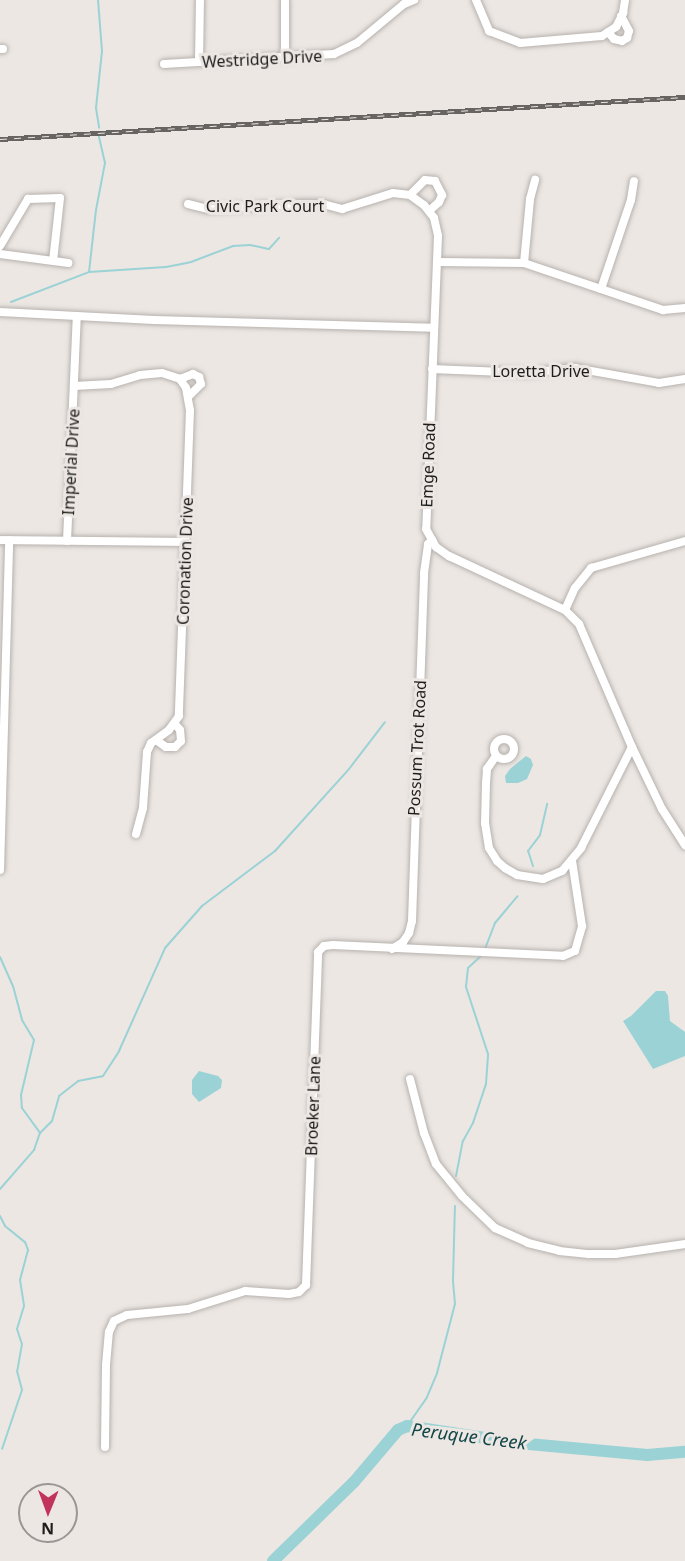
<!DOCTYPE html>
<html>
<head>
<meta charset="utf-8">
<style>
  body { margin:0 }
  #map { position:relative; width:685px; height:1561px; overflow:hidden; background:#ece7e3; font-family:"Noto Sans",sans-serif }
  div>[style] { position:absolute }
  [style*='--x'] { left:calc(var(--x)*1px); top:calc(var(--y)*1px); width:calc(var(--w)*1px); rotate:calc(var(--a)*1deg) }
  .water>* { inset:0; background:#9bd2d5 }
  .stream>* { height:2px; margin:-1px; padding:0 1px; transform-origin:1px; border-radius:1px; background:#9bd2d5 }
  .river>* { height:12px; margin:-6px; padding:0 6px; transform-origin:6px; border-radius:6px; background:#9bd2d5 }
  .roads { filter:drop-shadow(0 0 2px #b7b2ae) drop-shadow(0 0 2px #b7b2ae) }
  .minor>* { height:8px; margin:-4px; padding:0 4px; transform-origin:4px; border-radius:4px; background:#fff }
  .minor>.ring { margin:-4px; padding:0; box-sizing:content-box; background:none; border:8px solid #fff; border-radius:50% }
  .rail>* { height:4.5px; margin-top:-2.25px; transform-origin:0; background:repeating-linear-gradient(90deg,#ece7e3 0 7px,#676461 0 14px); box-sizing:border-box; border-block:2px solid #676461 }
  span { translate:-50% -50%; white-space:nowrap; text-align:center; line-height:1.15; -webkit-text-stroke:6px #ece7e3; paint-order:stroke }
  .street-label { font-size:16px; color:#1e1d1b }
  .water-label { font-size:18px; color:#134648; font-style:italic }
  .north { position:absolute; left:18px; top:1483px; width:60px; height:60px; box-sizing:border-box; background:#ece7e3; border:2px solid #9a9693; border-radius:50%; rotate:181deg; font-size:16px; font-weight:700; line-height:24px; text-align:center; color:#1e1d1b }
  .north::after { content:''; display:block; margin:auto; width:21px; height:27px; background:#c2335b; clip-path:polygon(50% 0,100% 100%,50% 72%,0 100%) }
</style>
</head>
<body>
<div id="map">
  <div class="water">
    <div style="clip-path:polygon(526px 756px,531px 759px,533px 765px,527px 779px,518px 783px,506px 783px,505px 776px,510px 769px)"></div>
    <div style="clip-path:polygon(656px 991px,665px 991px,668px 996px,670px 1021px,685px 1032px,685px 1056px,653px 1069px,623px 1021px,631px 1016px)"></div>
    <div style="clip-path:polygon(199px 1071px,218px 1076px,222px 1080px,221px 1088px,199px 1102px,192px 1094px,192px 1080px)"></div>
  </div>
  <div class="stream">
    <div style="--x:98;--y:0;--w:51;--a:85.5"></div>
    <div style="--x:102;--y:51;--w:57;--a:96"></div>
    <div style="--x:96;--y:108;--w:20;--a:81"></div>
    <div style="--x:89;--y:272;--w:62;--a:-83.6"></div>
    <div style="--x:96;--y:210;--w:48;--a:-79.2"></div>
    <div style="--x:105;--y:163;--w:27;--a:-103"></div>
    <div style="--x:11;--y:302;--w:84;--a:-21"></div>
    <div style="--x:89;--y:272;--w:77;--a:-3.7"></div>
    <div style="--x:166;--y:267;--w:25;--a:-11"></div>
    <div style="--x:191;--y:262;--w:45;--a:-20.9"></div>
    <div style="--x:233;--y:246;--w:17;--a:-3"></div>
    <div style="--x:250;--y:245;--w:19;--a:12"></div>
    <div style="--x:269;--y:249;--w:15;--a:-48"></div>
    <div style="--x:533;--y:866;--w:16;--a:-108"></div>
    <div style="--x:528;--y:851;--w:20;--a:-53"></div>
    <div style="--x:540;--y:835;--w:32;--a:-77"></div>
    <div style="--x:485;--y:949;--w:28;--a:-69"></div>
    <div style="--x:495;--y:923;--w:35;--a:-50"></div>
    <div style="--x:0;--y:957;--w:32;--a:66"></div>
    <div style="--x:13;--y:986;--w:35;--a:75"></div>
    <div style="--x:22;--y:1020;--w:23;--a:59"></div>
    <div style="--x:34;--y:1040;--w:57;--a:103.3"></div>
    <div style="--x:21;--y:1095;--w:13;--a:86"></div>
    <div style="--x:22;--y:1108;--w:31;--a:54"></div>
    <div style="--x:456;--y:1176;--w:36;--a:-79"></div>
    <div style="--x:463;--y:1141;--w:21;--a:-61"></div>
    <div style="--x:473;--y:1123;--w:41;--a:-71.6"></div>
    <div style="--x:486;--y:1084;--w:30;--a:-86"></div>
    <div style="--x:488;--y:1054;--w:71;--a:-108.2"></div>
    <div style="--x:466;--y:987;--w:19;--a:-84"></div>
    <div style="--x:468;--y:968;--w:18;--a:-43"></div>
    <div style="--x:0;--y:1189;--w:52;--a:-48.9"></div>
    <div style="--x:34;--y:1150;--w:18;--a:-71"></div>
    <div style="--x:40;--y:1133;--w:17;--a:-45"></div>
    <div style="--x:52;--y:1121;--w:26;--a:-74"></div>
    <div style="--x:59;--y:1096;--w:24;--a:-38"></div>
    <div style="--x:78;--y:1081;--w:25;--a:-11"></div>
    <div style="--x:103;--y:1076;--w:30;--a:-57"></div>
    <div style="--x:119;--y:1051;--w:113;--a:-65.9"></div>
    <div style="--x:165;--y:948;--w:56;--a:-48.6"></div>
    <div style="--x:202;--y:906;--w:91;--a:-37"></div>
    <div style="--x:275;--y:851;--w:110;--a:-47.9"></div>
    <div style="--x:349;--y:769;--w:59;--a:-52.5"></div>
    <div style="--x:0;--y:1216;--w:11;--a:63"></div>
    <div style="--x:5;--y:1226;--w:26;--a:39"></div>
    <div style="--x:25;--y:1242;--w:9;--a:69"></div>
    <div style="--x:28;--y:1250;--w:31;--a:105"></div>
    <div style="--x:20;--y:1280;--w:26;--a:81"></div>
    <div style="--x:24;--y:1306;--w:24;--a:107"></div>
    <div style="--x:17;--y:1329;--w:16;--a:72"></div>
    <div style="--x:22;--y:1344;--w:27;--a:100"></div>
    <div style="--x:17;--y:1371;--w:20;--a:75"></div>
    <div style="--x:22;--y:1390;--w:62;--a:108.7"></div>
    <div style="--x:407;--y:1426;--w:35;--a:-55"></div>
    <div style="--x:427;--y:1397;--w:26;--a:-67"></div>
    <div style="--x:437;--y:1373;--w:71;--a:-75.4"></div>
    <div style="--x:455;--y:1304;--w:24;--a:-95"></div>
    <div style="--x:453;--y:1280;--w:74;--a:-88.5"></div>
  </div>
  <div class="river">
    <div style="--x:273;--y:1561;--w:113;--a:-44.3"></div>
    <div style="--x:354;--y:1482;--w:68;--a:-49.8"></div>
    <div style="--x:398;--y:1430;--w:10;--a:-24"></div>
    <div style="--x:407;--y:1426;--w:112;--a:8.7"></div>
    <div style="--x:518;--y:1443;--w:130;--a:5.3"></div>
    <div style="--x:647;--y:1455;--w:38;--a:-5"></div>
  </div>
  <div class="roads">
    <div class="minor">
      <div style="--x:476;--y:0;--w:34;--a:67"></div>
      <div style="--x:489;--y:31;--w:33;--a:21"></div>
      <div style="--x:520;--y:43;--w:82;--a:-4.9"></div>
      <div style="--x:602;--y:36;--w:17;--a:-33"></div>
      <div style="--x:616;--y:27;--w:16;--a:-63"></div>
      <div style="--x:623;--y:13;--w:13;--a:-81"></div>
      <div style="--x:608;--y:32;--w:9;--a:49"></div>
      <div style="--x:614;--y:39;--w:8;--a:14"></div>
      <div style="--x:622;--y:41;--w:6;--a:-31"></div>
      <div style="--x:627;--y:38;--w:7;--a:-74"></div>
      <div style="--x:629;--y:31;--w:17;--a:-118"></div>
      <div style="--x:0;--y:49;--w:3;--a:0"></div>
      <div style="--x:285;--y:58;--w:58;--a:-90"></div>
      <div style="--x:199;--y:62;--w:62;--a:-89.1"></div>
      <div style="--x:164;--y:64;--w:170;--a:-3.4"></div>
      <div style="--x:334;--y:54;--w:25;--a:-26"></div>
      <div style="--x:357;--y:43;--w:61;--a:-39.7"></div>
      <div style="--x:404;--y:4;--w:11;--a:-22"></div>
      <div style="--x:410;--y:195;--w:21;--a:-45"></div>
      <div style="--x:425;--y:180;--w:10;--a:6"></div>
      <div style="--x:435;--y:181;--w:16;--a:63"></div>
      <div style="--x:442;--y:195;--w:8;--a:113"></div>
      <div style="--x:439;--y:202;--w:13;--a:138"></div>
      <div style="--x:188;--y:204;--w:21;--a:14"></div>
      <div style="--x:208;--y:209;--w:94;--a:-3"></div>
      <div style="--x:302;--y:204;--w:21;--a:0"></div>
      <div style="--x:323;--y:204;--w:20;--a:15"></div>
      <div style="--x:342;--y:209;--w:53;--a:-17.4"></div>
      <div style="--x:393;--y:193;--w:17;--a:7"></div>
      <div style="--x:410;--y:195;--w:17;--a:36"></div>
      <div style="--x:424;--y:205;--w:16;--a:52"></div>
      <div style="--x:434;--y:218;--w:18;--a:77"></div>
      <div style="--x:438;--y:236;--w:293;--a:92.3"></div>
      <div style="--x:426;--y:529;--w:21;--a:61"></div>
      <div style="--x:436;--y:547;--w:16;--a:35"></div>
      <div style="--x:449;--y:556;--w:128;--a:25"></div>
      <div style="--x:565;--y:610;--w:20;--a:45"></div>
      <div style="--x:579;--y:624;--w:134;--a:66.7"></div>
      <div style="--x:632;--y:747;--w:69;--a:64.2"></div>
      <div style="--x:662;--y:809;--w:43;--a:57.4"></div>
      <div style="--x:0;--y:246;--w:55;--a:-59.2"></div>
      <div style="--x:28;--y:199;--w:32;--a:-2"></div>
      <div style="--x:60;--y:198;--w:63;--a:96.3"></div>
      <div style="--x:0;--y:254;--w:69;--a:7.5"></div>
      <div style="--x:438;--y:262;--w:86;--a:0.7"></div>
      <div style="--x:524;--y:263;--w:147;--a:18.7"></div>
      <div style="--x:663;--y:310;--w:22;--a:-5"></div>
      <div style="--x:524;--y:263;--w:64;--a:-84.6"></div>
      <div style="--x:530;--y:199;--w:20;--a:-75"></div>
      <div style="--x:601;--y:289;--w:94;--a:-71.4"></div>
      <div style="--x:631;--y:200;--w:19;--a:-81"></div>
      <div style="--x:0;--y:312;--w:154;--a:3"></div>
      <div style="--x:154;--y:320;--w:279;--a:1.6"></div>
      <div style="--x:432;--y:369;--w:95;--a:2.4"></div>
      <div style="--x:527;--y:373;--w:48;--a:-5.9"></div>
      <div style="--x:575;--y:368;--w:85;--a:10.1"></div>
      <div style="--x:659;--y:383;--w:26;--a:-9"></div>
      <div style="--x:180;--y:379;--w:14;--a:-21"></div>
      <div style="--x:193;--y:374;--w:7;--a:27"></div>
      <div style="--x:199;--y:377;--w:7;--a:74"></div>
      <div style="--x:201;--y:384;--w:18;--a:135"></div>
      <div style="--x:74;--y:386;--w:37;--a:-3"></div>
      <div style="--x:111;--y:384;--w:30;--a:-17"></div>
      <div style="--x:140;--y:375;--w:22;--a:-5"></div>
      <div style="--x:162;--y:373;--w:19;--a:18"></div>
      <div style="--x:180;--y:379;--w:11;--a:56"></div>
      <div style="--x:186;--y:388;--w:22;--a:80"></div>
      <div style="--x:190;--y:410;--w:306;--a:92.1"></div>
      <div style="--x:179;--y:716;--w:17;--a:126"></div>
      <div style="--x:169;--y:730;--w:22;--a:144"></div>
      <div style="--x:151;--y:743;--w:10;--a:114"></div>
      <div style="--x:147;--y:752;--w:56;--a:94.1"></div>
      <div style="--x:143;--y:808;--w:27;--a:105"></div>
      <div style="--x:0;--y:540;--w:185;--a:0.6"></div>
      <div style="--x:67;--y:541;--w:225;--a:-87.5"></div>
      <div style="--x:565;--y:610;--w:24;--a:-66"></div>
      <div style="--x:575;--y:588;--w:26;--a:-51"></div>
      <div style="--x:591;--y:568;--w:98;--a:-16"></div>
      <div class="ring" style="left:494px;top:739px;width:12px;height:12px"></div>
      <div style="--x:156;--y:740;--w:12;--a:35"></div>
      <div style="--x:166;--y:747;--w:9;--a:0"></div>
      <div style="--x:175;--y:747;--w:8;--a:-45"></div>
      <div style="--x:181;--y:741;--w:11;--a:-95"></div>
      <div style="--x:180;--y:730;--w:8;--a:-130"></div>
      <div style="--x:496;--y:756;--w:16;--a:125"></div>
      <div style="--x:487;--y:769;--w:14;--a:94"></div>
      <div style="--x:486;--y:783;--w:40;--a:91.4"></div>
      <div style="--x:485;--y:823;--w:25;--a:81"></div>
      <div style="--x:489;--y:848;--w:15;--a:58"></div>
      <div style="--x:497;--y:861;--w:11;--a:41"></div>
      <div style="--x:505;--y:868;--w:14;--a:30"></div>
      <div style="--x:517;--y:875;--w:26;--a:9"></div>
      <div style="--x:543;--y:879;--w:21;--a:-23"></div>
      <div style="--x:562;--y:871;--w:30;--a:-50"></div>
      <div style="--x:581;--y:848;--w:113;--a:-63.2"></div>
      <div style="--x:0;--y:870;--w:330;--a:-88.4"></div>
      <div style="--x:392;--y:949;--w:13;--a:-32"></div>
      <div style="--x:403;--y:942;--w:11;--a:-56"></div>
      <div style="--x:409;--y:933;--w:12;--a:-76"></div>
      <div style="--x:412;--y:921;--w:348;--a:-88"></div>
      <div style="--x:424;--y:573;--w:29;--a:-82"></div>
      <div style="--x:428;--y:544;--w:6;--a:-45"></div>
      <div style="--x:410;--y:1079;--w:56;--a:75.5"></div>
      <div style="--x:424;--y:1133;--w:33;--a:69"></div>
      <div style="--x:436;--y:1164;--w:41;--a:50.9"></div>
      <div style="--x:462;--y:1196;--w:46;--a:44.1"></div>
      <div style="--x:495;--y:1228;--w:36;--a:24"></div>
      <div style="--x:528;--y:1243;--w:32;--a:14"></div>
      <div style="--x:559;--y:1251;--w:30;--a:6"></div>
      <div style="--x:589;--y:1254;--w:26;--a:0"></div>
      <div style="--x:615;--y:1254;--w:71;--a:-8.1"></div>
      <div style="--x:105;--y:1447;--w:82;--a:-89.3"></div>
      <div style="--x:106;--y:1365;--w:33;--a:-85"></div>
      <div style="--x:109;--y:1332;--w:12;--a:-66"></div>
      <div style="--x:114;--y:1321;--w:14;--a:-25"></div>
      <div style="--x:127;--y:1315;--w:61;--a:-5.6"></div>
      <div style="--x:188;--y:1309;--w:60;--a:-17.5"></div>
      <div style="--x:245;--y:1291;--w:44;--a:3.9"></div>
      <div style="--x:289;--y:1294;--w:10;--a:-11"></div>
      <div style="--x:299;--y:1292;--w:10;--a:-45"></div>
      <div style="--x:306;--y:1285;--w:333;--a:-87.9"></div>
      <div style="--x:318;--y:952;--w:8;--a:-45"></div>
      <div style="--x:324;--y:946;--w:9;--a:-6"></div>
      <div style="--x:333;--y:945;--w:230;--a:2.7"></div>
      <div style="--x:563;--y:956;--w:13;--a:-23"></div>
      <div style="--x:575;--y:951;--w:26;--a:-74"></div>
      <div style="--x:582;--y:926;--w:66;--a:-98.7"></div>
    </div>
  </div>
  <div class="rail">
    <div style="--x:0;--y:139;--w:686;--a:-3.51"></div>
  </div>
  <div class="street-label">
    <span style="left:262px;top:59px;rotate:-3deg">Westridge Drive</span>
    <span style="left:265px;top:206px">Civic Park Court</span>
    <span style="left:541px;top:371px">Loretta Drive</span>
    <span style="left:71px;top:462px;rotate:-87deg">Imperial Drive</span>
    <span style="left:428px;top:465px;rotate:-88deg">Emge Road</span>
    <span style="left:185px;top:561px;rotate:-88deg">Coronation Drive</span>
    <span style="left:417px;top:748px;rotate:-87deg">Possum Trot Road</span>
    <span style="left:313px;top:1106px;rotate:-88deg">Broeker Lane</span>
  </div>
  <div class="water-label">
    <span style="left:469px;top:1436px;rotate:7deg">Peruque Creek</span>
  </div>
  <div class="north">N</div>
</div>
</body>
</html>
